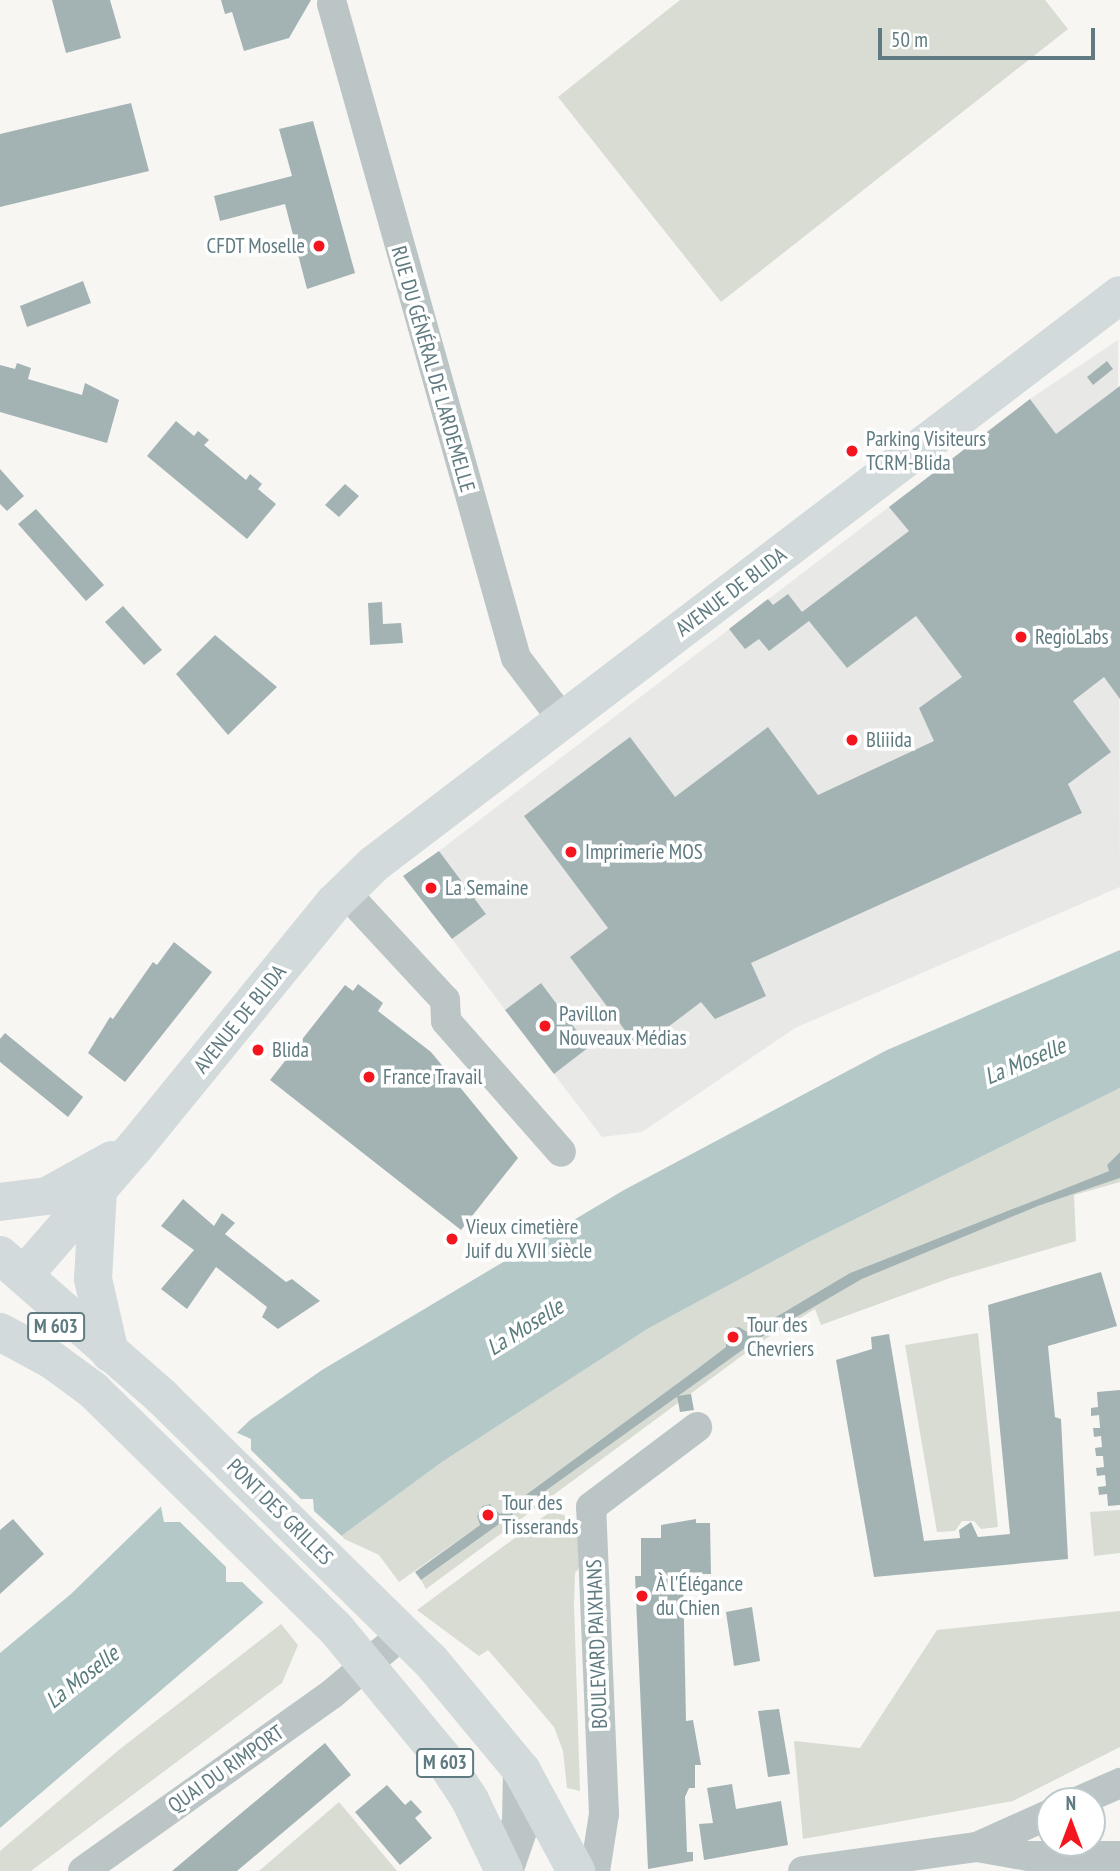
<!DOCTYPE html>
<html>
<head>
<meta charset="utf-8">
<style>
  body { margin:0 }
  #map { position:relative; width:1120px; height:1871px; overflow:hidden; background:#f7f6f3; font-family:"PT Sans Narrow",sans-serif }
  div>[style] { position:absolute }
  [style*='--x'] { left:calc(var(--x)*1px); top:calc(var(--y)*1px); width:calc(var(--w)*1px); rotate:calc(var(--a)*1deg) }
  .built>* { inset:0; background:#e8e8e7 }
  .green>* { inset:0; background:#d8dcd2 }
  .water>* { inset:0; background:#b4c8c8 }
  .pier>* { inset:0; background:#f7f6f3 }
  .building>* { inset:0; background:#a3b3b4 }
  .minor>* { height:30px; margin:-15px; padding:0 15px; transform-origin:15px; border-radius:15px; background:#bcc5c6 }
  .tertiary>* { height:38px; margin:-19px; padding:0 19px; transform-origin:19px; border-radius:19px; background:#bcc5c6 }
  .secondary>* { height:38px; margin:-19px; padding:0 19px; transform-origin:19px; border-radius:19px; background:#d2dadc }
  .primary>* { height:38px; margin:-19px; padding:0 19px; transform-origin:19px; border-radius:19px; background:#d2dadc }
  .dots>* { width:19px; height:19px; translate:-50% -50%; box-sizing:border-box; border:4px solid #fff; border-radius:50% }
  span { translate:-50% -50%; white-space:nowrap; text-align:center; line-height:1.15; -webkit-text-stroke:7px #fff; paint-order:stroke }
  .shield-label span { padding:2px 5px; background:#fff; border:2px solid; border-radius:5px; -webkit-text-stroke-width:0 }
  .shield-label { font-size:19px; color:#5f7b81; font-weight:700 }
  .poi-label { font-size:21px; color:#5f7b81 }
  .right { translate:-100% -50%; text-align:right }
  .left { translate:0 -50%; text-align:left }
  .street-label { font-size:21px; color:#5f7b81 }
  .water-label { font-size:23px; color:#5a7c7c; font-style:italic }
  .north { position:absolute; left:1036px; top:1787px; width:70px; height:70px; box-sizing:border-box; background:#fff; border:2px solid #bfcacd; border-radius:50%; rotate:0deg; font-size:19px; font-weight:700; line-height:28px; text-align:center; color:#5f7b81 }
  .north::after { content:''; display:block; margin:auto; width:24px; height:32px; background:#f4161e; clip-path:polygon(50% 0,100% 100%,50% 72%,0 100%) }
  .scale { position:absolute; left:878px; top:28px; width:217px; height:32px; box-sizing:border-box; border:4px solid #5f7b81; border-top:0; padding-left:9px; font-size:21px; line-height:24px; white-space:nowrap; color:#5f7b81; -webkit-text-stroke:5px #fff; paint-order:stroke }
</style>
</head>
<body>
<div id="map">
  <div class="built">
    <div style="clip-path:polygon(1118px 340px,1120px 887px,795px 1028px,642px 1132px,602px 1137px,554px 1074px,589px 1047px,541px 983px,505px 1010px,452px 939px,486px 914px,439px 851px,1030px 399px)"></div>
  </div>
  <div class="green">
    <div style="clip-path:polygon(680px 0,1045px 0,1068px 29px,721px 302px,558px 97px)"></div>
    <div style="clip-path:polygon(1120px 1088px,1120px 1152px,1107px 1165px,1109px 1171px,850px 1273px,749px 1333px,739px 1327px,731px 1328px,725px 1334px,726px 1347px,693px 1372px,500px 1514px,490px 1504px,482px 1506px,477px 1516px,480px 1525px,399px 1582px,379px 1555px,340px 1537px,442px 1462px,649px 1328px,809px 1242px)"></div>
    <div style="clip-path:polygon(1120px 1178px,1120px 1182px,1074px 1195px,1076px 1241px,950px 1278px,821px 1325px,815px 1309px,762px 1341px,426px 1589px,421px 1580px,755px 1341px,862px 1279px,1038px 1206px)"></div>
    <div style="clip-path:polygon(978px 1333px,998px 1527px,981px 1529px,974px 1521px,962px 1521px,955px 1531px,937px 1532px,905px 1345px)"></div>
    <div style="clip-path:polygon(1120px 1510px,1120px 1553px,1094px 1556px,1090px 1512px)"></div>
    <div style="clip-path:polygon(550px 1512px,564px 1515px,581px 1531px,583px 1563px,575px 1573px,574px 1605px,580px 1791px,567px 1788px,563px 1751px,554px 1727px,515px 1681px,488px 1650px,479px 1656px,417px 1610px)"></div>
    <div style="clip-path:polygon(1120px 1611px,1120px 1747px,1013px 1801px,803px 1839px,794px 1741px,860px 1748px,937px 1630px)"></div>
    <div style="clip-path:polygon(281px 1624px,298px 1645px,282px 1683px,31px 1871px,0 1871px,0 1851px,120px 1749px)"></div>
    <div style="clip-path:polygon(339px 1802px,397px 1871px,259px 1871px)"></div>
  </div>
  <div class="water">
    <div style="clip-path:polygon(1120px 950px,1120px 1088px,809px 1242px,649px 1328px,442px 1462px,340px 1537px,0 1828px,0 1653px,71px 1594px,250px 1420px,322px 1370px,624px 1190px,887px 1050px)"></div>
  </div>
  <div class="pier">
    <div style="clip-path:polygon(233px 1431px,251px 1439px,251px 1450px,301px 1499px,313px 1499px,314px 1511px,344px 1538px,266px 1605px,242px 1582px,226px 1582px,226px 1567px,180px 1522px,164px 1522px,160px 1502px)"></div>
  </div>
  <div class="building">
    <div style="clip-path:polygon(52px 0,110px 0,121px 38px,66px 53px)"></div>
    <div style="clip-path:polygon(221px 0,311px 0,289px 38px,244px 51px,232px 12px,225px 14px)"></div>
    <div style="clip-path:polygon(131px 103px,149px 171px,0 207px,0 134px)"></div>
    <div style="clip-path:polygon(313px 121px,355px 273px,307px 289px,285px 204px,220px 221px,214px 196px,292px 176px,279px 129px)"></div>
    <div style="clip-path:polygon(83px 281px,91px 303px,27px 327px,20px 306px)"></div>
    <div style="clip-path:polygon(1107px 361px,1113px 369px,1093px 385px,1087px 377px)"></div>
    <div style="clip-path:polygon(17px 363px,31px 368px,28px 379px,82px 395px,85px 383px,119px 400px,107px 443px,0 412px,0 365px,15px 369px)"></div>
    <div style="clip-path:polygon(1120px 386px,1120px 699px,1104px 677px,1073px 701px,1111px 752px,1068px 784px,1082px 813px,751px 963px,766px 996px,715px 1019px,701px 1002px,639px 1049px,570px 957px,608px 928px,524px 816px,630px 737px,675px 797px,768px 727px,818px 795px,934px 741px,919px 708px,962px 677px,916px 616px,847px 668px,809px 621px,769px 651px,759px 639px,745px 649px,729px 629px,768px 599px,773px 605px,788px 594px,802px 612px,909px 531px,889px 507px,1030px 399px,1056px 434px)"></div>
    <div style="clip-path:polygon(176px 421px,194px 436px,198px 431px,209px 440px,204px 445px,246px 480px,250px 474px,262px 484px,258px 489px,276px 504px,247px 539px,147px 456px)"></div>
    <div style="clip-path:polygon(0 469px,24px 496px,7px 511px,0 504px)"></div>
    <div style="clip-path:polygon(345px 484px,359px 496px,339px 517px,325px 505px)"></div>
    <div style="clip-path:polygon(36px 509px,104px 585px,86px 601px,18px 524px)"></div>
    <div style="clip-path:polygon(382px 602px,383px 624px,401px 623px,403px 643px,370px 645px,368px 603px)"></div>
    <div style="clip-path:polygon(123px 606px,162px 650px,144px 665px,105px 622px)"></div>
    <div style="clip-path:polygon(215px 635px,277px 687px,228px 735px,176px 674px)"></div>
    <div style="clip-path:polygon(439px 851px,486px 914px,452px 939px,403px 876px)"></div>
    <div style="clip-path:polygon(174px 942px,212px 972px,125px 1082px,88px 1053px,110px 1017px,113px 1019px,153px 962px,157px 965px)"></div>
    <div style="clip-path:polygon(541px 983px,589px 1047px,554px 1074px,505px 1010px)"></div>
    <div style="clip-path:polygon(358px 984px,383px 1003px,378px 1011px,431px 1052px,518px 1158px,461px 1230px,270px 1080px,345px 985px,353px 991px)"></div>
    <div style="clip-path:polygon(5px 1033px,83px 1097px,68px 1117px,0 1062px,0 1039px)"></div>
    <div style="clip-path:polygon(1120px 1152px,1120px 1178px,1038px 1206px,862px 1279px,755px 1341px,421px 1580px,415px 1572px,480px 1525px,477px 1516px,482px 1506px,490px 1504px,500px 1514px,693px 1372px,726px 1347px,725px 1334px,731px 1328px,739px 1327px,749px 1333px,850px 1273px,1109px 1171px,1107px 1165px)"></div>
    <div style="clip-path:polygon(183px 1199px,214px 1226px,222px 1213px,235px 1223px,225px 1234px,286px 1282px,292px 1279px,320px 1301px,278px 1329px,262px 1317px,267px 1307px,216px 1267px,187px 1309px,161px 1289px,194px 1250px,161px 1226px)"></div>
    <div style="clip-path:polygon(1101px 1272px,1117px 1326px,1048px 1346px,1055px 1417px,1061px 1419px,1068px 1559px,874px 1577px,836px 1360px,872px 1349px,871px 1337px,889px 1334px,924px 1541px,960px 1538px,959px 1530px,971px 1522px,978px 1537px,1010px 1534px,988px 1305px)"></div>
    <div style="clip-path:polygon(1120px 1390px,1120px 1505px,1108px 1506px,1107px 1494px,1099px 1495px,1098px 1487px,1106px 1486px,1105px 1475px,1097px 1476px,1096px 1468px,1104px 1467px,1103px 1456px,1096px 1456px,1095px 1448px,1102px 1447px,1101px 1436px,1094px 1437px,1093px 1428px,1100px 1428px,1099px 1415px,1091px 1416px,1091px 1408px,1098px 1407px,1097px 1392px)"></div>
    <div style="clip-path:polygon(691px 1394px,694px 1410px,680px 1412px,677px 1396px)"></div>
    <div style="clip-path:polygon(13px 1519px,44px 1554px,0 1594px,0 1530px)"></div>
    <div style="clip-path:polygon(696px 1519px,696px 1523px,710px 1523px,711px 1574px,683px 1574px,686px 1721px,693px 1720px,701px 1765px,695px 1765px,695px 1788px,689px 1788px,685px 1797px,687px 1852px,693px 1852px,693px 1861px,648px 1869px,635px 1576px,641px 1576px,641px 1538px,661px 1538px,661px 1525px)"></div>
    <div style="clip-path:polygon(752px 1607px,760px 1661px,734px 1666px,726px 1612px)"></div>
    <div style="clip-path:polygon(779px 1709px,790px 1774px,768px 1777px,758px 1711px)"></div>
    <div style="clip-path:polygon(325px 1743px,351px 1775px,237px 1871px,172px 1871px)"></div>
    <div style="clip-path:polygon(732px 1784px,736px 1809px,781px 1801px,788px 1845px,704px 1860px,699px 1824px,713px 1823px,707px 1788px)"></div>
    <div style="clip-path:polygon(387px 1785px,405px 1805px,411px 1800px,422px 1812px,415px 1818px,432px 1838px,400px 1865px,355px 1812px)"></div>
  </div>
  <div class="minor">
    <div style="--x:332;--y:4;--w:679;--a:74.29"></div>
    <div style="--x:516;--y:658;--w:78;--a:52.8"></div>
    <div style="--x:345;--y:892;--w:147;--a:47.2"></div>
    <div style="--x:445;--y:1000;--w:21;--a:87"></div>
    <div style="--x:446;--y:1021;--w:174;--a:48.7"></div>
    <div style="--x:1079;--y:1801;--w:45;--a:-23.7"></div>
    <div style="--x:977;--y:1847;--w:52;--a:10"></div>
    <div style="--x:1028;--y:1856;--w:92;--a:0"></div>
    <div style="--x:83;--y:1871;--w:305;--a:-35.4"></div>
    <div style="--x:332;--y:1694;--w:94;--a:-40.3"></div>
    <div style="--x:595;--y:1871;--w:58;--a:-81"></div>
    <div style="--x:604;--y:1814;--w:307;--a:-92.4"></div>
    <div style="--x:591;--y:1507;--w:133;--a:-37"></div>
    <div style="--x:803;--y:1871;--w:176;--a:-7.9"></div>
    <div style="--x:977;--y:1847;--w:80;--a:-24.3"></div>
  </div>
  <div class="tertiary">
    <div style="--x:504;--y:1871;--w:52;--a:-70.9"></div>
    <div style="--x:521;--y:1822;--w:51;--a:-88.9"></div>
  </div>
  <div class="secondary">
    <div style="--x:98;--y:1190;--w:89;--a:93.2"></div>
    <div style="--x:93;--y:1279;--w:76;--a:77.1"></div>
    <div style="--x:0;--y:1202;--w:47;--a:-7.3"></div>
    <div style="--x:47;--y:1196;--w:74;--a:-29"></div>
    <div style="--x:24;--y:1275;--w:169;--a:-49.1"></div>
    <div style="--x:135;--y:1147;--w:316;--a:-50.8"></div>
    <div style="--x:335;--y:902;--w:54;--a:-44.3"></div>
    <div style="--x:374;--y:864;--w:938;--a:-37.33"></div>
  </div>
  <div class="primary">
    <div style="--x:0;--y:1255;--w:215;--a:41.2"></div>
    <div style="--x:162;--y:1397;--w:375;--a:44.5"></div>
    <div style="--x:430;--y:1660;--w:144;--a:50.3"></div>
    <div style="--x:522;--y:1771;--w:114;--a:61.6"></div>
    <div style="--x:0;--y:1332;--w:59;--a:28.3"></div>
    <div style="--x:52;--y:1360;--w:51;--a:36.2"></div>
    <div style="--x:93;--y:1390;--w:342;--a:44.5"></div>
    <div style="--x:337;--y:1630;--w:165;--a:50.4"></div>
    <div style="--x:442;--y:1757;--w:51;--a:56.9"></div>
    <div style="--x:470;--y:1800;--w:79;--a:64.4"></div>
  </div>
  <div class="dots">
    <div style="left:319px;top:246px;background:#f4161e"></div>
    <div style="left:852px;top:451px;background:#f4161e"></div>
    <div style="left:1021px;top:637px;background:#f4161e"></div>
    <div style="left:852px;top:740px;background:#f4161e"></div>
    <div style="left:571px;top:852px;background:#f4161e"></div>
    <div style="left:431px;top:888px;background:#f4161e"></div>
    <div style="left:545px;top:1026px;background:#f4161e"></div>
    <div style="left:258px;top:1050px;background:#f4161e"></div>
    <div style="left:369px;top:1077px;background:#f4161e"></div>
    <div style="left:452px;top:1239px;background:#f4161e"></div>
    <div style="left:733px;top:1337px;background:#f4161e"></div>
    <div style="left:488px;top:1515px;background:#f4161e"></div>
    <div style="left:642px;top:1596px;background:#f4161e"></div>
  </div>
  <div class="shield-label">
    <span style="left:56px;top:1327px">M 603</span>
    <span style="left:445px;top:1763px">M 603</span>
  </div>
  <div class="poi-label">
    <span class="right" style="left:305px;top:246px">CFDT Moselle</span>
    <span class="left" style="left:866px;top:451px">Parking Visiteurs<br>TCRM-Blida</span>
    <span class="left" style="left:1035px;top:637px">RegioLabs</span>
    <span class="left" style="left:866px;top:740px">Bliiida</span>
    <span class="left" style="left:585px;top:852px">Imprimerie MOS</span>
    <span class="left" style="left:445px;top:888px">La Semaine</span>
    <span class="left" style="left:559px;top:1026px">Pavillon<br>Nouveaux Médias</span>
    <span class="left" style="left:272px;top:1050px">Blida</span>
    <span class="left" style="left:383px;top:1077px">France Travail</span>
    <span class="left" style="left:466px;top:1239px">Vieux cimetière<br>Juif du XVII siècle</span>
    <span class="left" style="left:747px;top:1337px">Tour des<br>Chevriers</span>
    <span class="left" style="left:502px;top:1515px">Tour des<br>Tisserands</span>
    <span class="left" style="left:656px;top:1596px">À l'Élégance<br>du Chien</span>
  </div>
  <div class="street-label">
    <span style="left:433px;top:369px;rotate:74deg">RUE DU GÉNÉRAL DE LARDEMELLE</span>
    <span style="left:731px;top:592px;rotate:-37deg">AVENUE DE BLIDA</span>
    <span style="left:240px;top:1019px;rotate:-51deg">AVENUE DE BLIDA</span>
    <span style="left:280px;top:1512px;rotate:45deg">PONT DES GRILLES</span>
    <span style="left:597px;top:1644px;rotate:-92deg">BOULEVARD PAIXHANS</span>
    <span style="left:226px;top:1769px;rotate:-35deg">QUAI DU RIMPORT</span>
  </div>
  <div class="water-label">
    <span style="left:1025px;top:1061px;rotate:-23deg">La Moselle</span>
    <span style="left:525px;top:1327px;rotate:-32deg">La Moselle</span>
    <span style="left:82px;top:1677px;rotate:-38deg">La Moselle</span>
  </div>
  <div class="north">N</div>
  <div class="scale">50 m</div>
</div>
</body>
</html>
